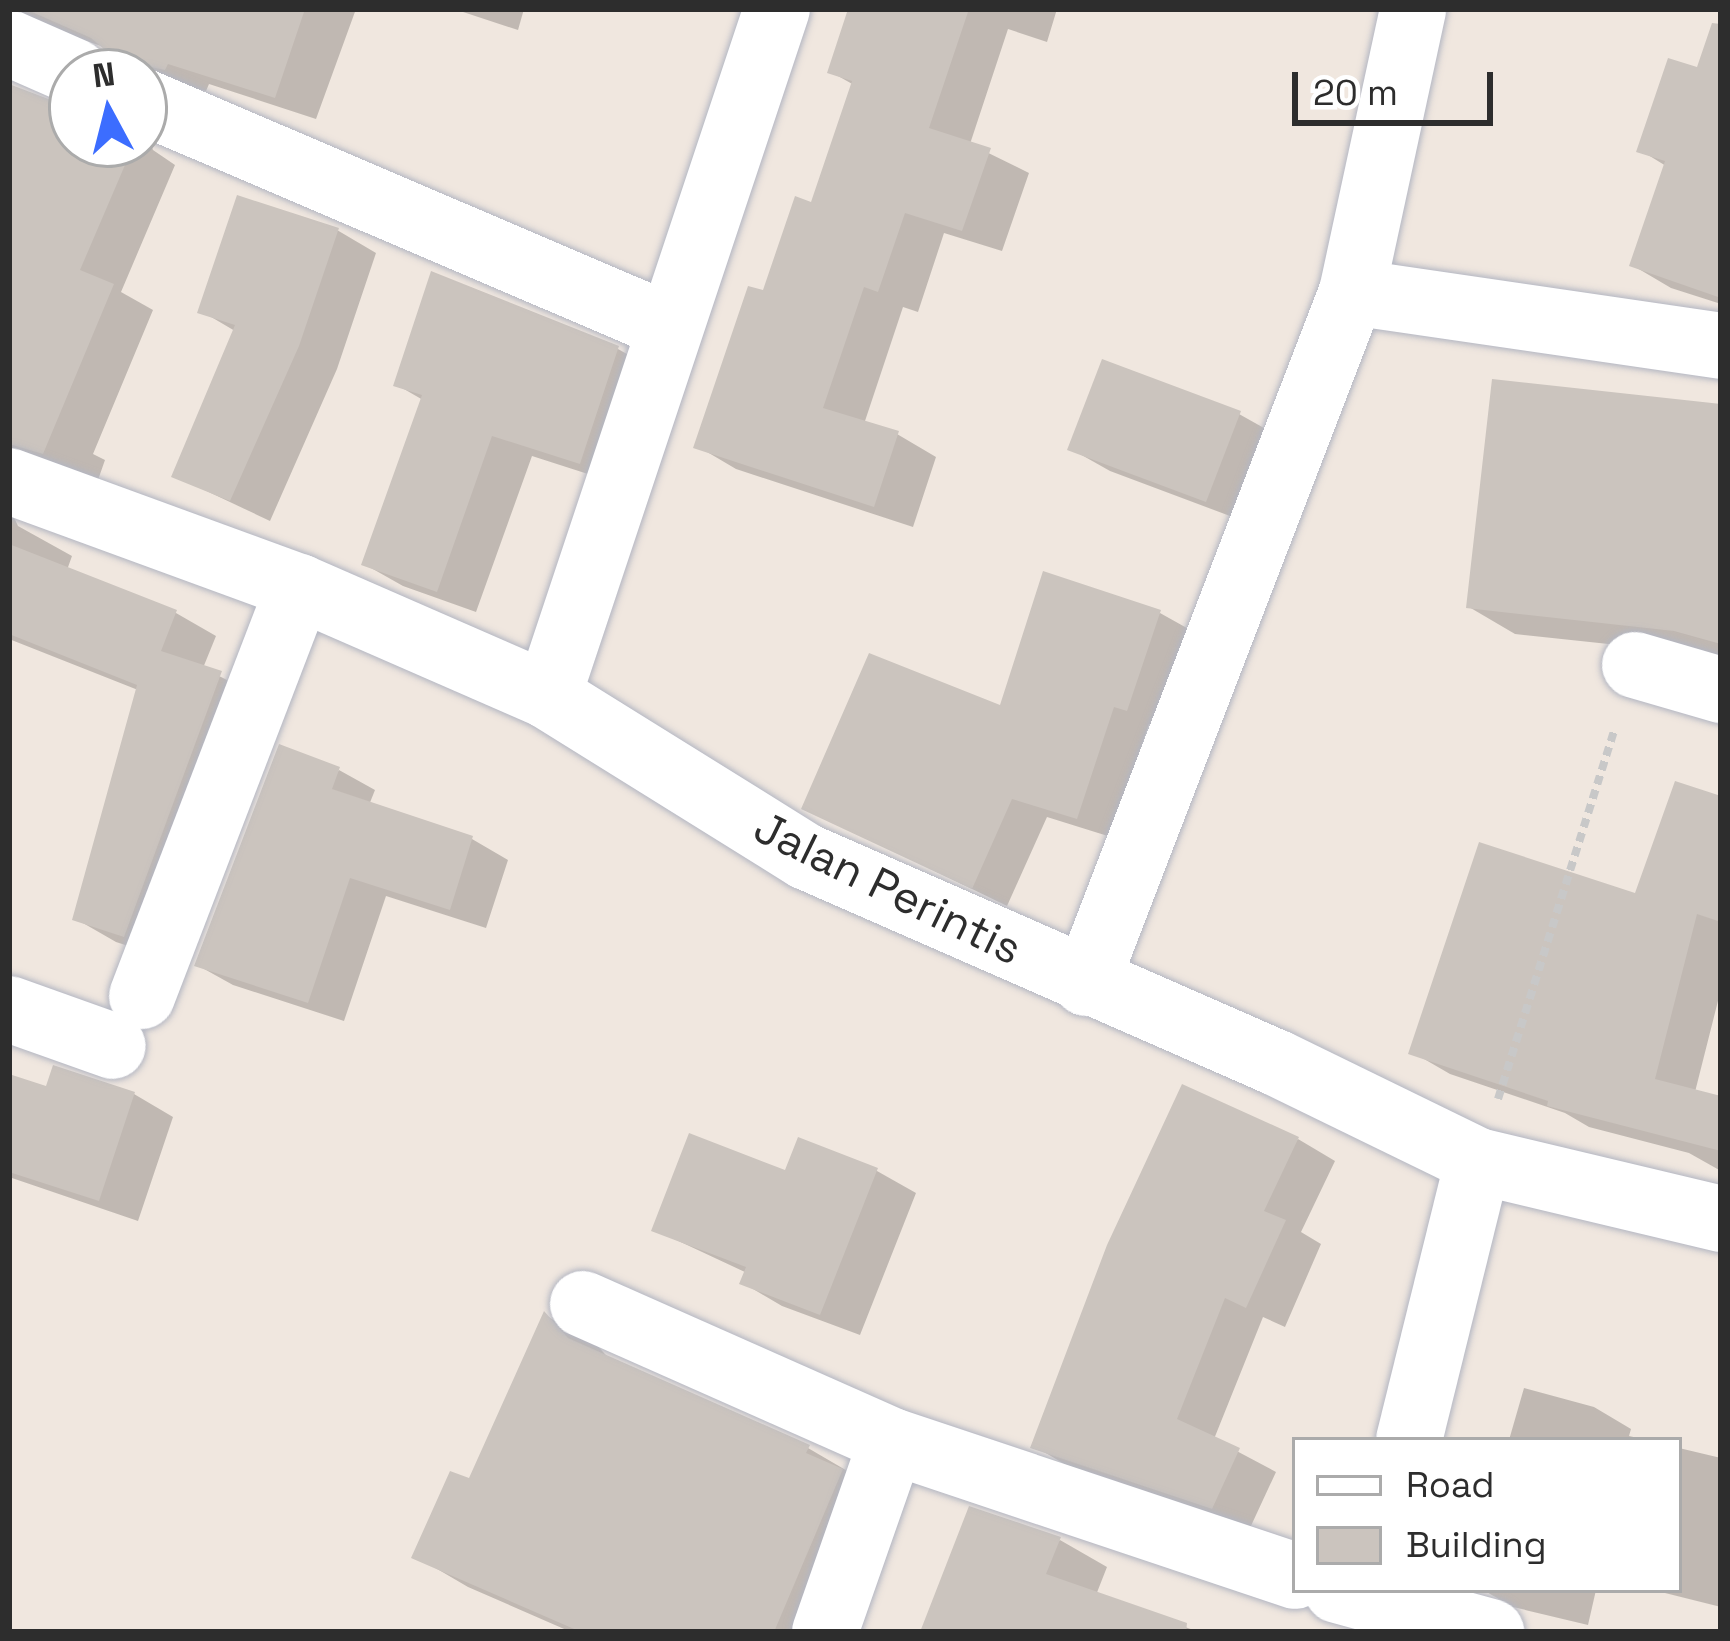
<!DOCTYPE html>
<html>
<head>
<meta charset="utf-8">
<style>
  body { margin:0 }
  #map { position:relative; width:1730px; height:1641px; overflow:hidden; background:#f0e7df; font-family:"Space Grotesk",sans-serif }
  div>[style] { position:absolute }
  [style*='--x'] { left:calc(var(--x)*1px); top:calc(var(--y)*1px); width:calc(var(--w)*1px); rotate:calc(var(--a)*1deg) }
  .shadow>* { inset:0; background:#0003 }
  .building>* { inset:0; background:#cbc4be }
  .path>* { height:8px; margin-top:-4px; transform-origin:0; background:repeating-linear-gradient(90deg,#c8c8c8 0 9px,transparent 0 15px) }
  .roads { filter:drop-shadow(0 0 3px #b3b6c2) drop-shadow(0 0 3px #b3b6c2) }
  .minor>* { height:66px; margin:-33px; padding:0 33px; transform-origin:33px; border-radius:33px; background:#fff }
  span { translate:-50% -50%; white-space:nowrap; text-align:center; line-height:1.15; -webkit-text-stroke:9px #fff; paint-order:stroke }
  .street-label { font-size:45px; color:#2d2d2d }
  .frame { position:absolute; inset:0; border:12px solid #2d2d2d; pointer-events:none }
  .legend { position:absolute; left:1292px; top:1437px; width:390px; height:156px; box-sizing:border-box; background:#fff; border:3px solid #ababab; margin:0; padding:15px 21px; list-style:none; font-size:36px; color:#2d2d2d }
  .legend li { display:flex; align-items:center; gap:24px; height:60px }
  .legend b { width:60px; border:3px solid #ababab }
  .north { position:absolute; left:48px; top:48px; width:120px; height:120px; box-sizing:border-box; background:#fff; border:3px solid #ababab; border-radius:50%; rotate:353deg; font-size:33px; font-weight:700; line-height:48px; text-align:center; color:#2d2d2d }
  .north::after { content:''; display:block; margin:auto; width:42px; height:54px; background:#3c6dff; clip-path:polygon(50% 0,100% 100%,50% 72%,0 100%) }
  .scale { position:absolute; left:1292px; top:72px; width:201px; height:54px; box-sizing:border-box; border:6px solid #2d2d2d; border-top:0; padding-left:15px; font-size:36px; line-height:42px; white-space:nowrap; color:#2d2d2d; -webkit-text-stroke:9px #fff; paint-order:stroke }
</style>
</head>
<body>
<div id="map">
  <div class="shadow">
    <div style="clip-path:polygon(16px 9px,356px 9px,316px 119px,209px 84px,206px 91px,183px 86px,146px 130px,153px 150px,175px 165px,121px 292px,153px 310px,93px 454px,105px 460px,98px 480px,11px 511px,18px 526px,72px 556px,67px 570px,176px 613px,216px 636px,203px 668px,261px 697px,165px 958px,116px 942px,76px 919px,138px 690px,9px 639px,9px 111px,72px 132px,72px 144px,144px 144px,144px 72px,115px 72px,107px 48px,48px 28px)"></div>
    <div style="clip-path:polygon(454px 9px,524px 9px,518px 30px)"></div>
    <div style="clip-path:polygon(852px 9px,1057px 9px,1047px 42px,1008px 29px,970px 144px,1029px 173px,1002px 251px,944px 233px,918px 312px,903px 307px,864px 424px,897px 434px,936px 457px,913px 527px,736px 469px,697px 446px,765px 294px,813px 206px,854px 85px,831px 72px)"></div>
    <div style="clip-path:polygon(1721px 78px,1721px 304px,1671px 288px,1632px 265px,1666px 166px,1640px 150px)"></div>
    <div style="clip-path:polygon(337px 230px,376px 253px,337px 369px,270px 521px,175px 476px,235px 331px,201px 311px)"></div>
    <div style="clip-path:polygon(618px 349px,657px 371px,619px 484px,532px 456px,476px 612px,403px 586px,364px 564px,423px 400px,397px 385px)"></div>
    <div style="clip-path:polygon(1721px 407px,1721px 656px,1515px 634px,1469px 607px)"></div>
    <div style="clip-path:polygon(1239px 414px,1278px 436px,1246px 522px,1110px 471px,1071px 449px)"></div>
    <div style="clip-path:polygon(1160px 613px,1194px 632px,1161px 728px,1149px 724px,1111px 837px,1047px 817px,1007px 906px,805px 808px,1002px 709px)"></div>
    <div style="clip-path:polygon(339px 770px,375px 790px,369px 805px,472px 839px,508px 860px,486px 928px,386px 896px,344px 1021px,233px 985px,197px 965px)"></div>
    <div style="clip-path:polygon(1721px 800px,1721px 989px,1695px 1092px,1721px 1099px,1721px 1171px,1689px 1153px,1589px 1127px,1565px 1113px,1450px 1074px,1412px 1052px,1637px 897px)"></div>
    <div style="clip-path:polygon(9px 1077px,48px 1089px,134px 1094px,173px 1117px,138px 1221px,9px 1177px)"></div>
    <div style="clip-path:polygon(1298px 1139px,1335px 1161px,1301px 1232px,1321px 1244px,1285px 1327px,1263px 1317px,1214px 1439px,1276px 1472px,1250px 1528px,1071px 1468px,1034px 1446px)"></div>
    <div style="clip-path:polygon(877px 1171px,916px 1193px,860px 1335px,782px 1306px,743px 1283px,747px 1273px,655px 1230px,787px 1173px)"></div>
    <div style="clip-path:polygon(545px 1315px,597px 1345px,611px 1361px,808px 1448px,861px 1479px,840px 1632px,571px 1632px,468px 1587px,415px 1556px,471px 1482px)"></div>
    <div style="clip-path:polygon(1524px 1388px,1594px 1407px,1631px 1429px,1629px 1436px,1647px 1440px,1509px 1440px)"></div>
    <div style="clip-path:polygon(1679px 1448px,1721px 1458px,1721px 1607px,1653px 1590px,1679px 1590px)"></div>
    <div style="clip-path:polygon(1060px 1540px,1107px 1567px,1096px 1595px,1199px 1632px,923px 1632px)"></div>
    <div style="clip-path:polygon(1483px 1590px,1596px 1590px,1588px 1625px,1513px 1607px)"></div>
  </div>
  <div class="building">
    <div style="clip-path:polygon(25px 9px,305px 9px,275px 98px,168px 64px,165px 70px,141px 65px,112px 72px,106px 51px,91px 38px)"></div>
    <div style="clip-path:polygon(848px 9px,969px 9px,929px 128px,991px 148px,962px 231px,905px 213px,878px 292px,864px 287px,823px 408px,899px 431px,874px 507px,693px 448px,748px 286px,763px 290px,795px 196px,811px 202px,852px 81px,827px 73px)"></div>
    <div style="clip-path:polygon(1712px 23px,1721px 24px,1721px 298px,1629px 266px,1665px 161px,1636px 152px,1668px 58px,1697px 67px)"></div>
    <div style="clip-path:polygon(9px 84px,72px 108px,72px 144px,134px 144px,80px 270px,114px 284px,43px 454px,9px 444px)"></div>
    <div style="clip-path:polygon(237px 195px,339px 228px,299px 346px,230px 501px,171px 477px,235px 325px,197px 313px)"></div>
    <div style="clip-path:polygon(431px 271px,619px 346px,580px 464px,492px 436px,437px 592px,361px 565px,422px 395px,393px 386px)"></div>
    <div style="clip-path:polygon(1102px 359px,1241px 411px,1206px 502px,1067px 450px)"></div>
    <div style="clip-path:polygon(1492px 379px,1721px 404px,1721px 644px,1674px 631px,1466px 608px)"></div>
    <div style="clip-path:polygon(9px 544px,177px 610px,161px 651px,222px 671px,124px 937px,72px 920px,137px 685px,9px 634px)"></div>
    <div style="clip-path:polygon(1043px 571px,1161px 610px,1127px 711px,1114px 707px,1077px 819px,1012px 799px,972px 889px,801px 809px,869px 653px,1000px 705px)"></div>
    <div style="clip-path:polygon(279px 744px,340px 767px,332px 789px,473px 836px,450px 910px,350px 878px,308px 1003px,194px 966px)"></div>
    <div style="clip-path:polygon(1675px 781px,1721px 796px,1721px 922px,1697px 914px,1655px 1079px,1721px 1096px,1721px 1151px,1547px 1106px,1548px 1101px,1408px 1054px,1479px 842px,1635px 893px)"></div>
    <div style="clip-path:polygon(53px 1065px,135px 1092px,99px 1201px,9px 1172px,9px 1074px,46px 1086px)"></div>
    <div style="clip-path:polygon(1182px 1084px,1299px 1137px,1264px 1211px,1286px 1220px,1246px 1308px,1225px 1298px,1177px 1419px,1240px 1448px,1212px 1509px,1030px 1448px,1107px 1245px)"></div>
    <div style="clip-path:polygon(689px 1133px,785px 1170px,798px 1137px,878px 1168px,820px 1315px,739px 1284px,746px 1267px,651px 1231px)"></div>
    <div style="clip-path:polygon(544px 1311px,568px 1338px,810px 1445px,806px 1453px,843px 1469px,774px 1632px,581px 1632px,411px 1558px,450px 1471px,469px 1478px)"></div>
    <div style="clip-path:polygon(969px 1506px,1061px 1537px,1046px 1574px,1187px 1623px,1186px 1632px,920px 1632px)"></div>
  </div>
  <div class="path">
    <div style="--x:1498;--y:1099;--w:387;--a:-72.5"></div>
  </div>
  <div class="roads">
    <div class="minor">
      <div style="--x:9;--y:43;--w:72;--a:23.7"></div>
      <div style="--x:144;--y:102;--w:572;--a:23.16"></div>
      <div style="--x:1352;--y:292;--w:373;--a:8.3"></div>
      <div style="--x:9;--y:481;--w:309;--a:20.1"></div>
      <div style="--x:299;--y:587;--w:272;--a:23.6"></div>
      <div style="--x:548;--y:696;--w:305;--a:31.9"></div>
      <div style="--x:807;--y:857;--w:513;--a:23.67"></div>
      <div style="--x:1277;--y:1063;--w:224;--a:26"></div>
      <div style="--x:1478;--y:1161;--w:250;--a:13.4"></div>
      <div style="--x:1635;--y:665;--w:90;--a:16.2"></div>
      <div style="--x:548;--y:696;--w:724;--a:-71.57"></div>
      <div style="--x:1086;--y:983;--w:740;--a:-68.95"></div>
      <div style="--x:1352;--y:292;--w:289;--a:-77.8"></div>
      <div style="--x:142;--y:996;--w:438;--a:-69"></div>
      <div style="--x:9;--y:1009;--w:110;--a:19.6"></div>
      <div style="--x:583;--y:1304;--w:338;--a:23.9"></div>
      <div style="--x:892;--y:1441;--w:425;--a:18.5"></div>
      <div style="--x:1409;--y:1440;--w:287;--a:-76.1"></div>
      <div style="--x:1337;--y:1590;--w:160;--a:15.3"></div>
      <div style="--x:825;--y:1632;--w:202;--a:-70.7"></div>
    </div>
  </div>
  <div class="street-label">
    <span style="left:888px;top:888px;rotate:26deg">Jalan Perintis</span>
  </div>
  <div class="frame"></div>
  <ul class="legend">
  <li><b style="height:15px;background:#fff"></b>Road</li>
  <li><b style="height:33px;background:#cbc4be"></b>Building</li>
  </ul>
  <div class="north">N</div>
  <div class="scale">20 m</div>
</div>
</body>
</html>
